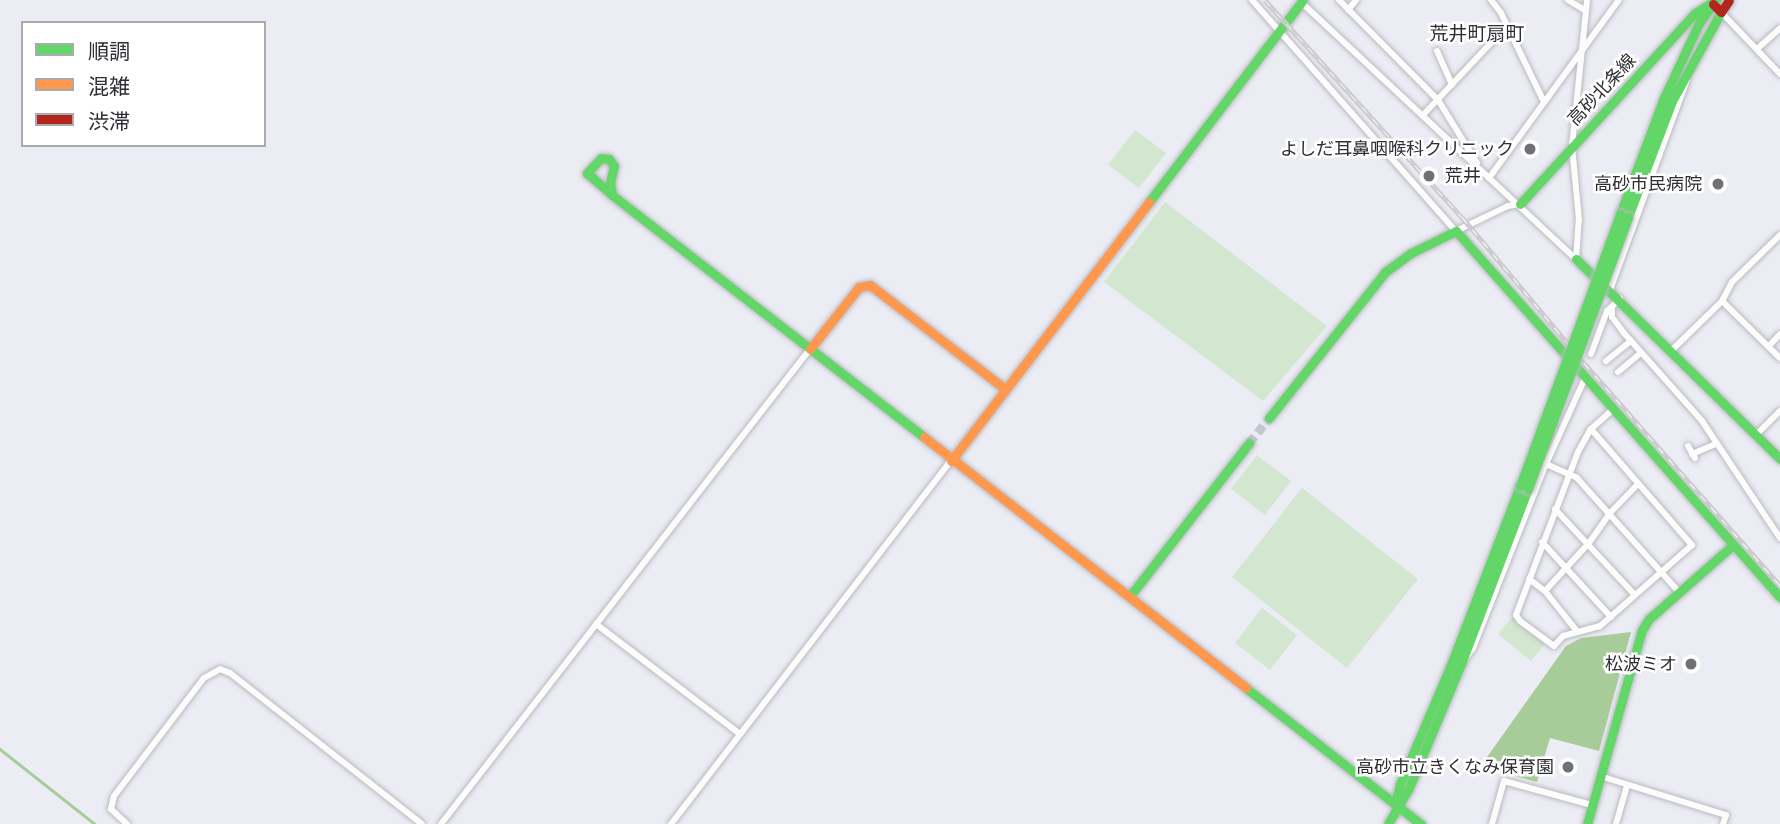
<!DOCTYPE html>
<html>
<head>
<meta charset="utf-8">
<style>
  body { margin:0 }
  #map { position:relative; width:1780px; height:824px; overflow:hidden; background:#ebecf4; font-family:Merriweather,"Noto Sans JP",serif }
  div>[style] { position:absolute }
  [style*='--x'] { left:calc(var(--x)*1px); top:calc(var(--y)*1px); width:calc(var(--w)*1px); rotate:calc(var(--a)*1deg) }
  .green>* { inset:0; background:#d3e6cf }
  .water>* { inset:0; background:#a8cc99 }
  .stream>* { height:2.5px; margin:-1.25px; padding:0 1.25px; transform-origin:1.25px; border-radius:1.25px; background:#a8cc99 }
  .secondary-tunnel>* { height:9px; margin-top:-4.5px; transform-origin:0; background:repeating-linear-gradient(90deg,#c5c6ce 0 9px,transparent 0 13.5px) }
  .roads { filter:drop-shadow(0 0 2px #babac0) drop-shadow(0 0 2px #babac0) }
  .street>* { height:6px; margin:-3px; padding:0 3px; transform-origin:3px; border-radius:3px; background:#fcfcfd }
  .fast>* { height:9px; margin:-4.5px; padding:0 4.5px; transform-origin:4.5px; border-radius:4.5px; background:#63d668 }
  .slow>* { height:9px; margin:-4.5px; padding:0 4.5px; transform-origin:4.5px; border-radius:4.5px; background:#ff974d }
  .jam>* { height:9px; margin:-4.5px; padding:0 4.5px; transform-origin:4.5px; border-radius:4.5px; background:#b3261e }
  .rail>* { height:5px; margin-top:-2.5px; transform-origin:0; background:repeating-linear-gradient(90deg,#fff 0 8px,#cccccf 0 16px); box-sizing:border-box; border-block:2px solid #cccccf }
  .bridges { filter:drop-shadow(0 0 2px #babac0) drop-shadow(0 0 2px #babac0) }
  .fast-bridge>* { height:9px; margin:-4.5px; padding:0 4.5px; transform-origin:4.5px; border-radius:4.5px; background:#63d668 }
  .dots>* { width:19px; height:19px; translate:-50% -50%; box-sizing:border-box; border:4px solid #fff; border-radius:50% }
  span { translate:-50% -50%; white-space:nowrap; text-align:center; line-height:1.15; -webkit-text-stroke:5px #fff; paint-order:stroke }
  .street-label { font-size:18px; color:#2e2e34 }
  .poi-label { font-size:18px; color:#2e2e34 }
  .right { translate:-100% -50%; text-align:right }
  .left { translate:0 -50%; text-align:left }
  .neighbourhood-label { font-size:19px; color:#2e2e34 }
  .legend { position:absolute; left:21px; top:21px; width:245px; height:126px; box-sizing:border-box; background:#fff; border:2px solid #ababae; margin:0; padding:9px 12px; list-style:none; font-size:21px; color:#2e2e34 }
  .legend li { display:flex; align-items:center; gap:14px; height:35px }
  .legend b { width:35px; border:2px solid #ababae }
</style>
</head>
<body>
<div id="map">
  <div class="green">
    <div style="clip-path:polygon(1135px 130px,1166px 153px,1139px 188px,1108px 165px)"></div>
    <div style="clip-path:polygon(1165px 202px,1327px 326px,1263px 401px,1104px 282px)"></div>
    <div style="clip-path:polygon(1257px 455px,1291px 481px,1265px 515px,1231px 489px)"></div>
    <div style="clip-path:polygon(1302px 488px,1418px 579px,1347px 668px,1232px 577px)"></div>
    <div style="clip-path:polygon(1262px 608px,1297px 635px,1270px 670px,1235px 643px)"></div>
    <div style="clip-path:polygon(1512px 617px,1545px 644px,1531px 661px,1498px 634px)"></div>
  </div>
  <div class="water">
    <div style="clip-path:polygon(1631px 632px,1599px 751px,1550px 738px,1537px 782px,1480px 767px,1566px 646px,1581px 638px)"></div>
  </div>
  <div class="stream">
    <div style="--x:0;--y:749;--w:121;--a:38.3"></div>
  </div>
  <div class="secondary-tunnel">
    <div style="--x:1249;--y:443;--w:32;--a:-51"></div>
  </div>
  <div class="roads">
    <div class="street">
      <div style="--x:1252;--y:0;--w:308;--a:48.6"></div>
      <div style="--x:1456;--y:231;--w:58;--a:-25.7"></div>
      <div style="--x:1508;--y:206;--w:12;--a:-9"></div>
      <div style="--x:1339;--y:0;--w:141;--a:45.3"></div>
      <div style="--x:1438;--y:100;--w:74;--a:58.2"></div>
      <div style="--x:1491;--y:0;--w:16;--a:52"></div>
      <div style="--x:1501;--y:13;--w:99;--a:64.2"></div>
      <div style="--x:1568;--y:0;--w:21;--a:31"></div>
      <div style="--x:1301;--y:2;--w:376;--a:43.1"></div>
      <div style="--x:1576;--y:259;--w:39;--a:-86"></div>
      <div style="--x:1579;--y:220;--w:74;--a:-95.4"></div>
      <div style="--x:1572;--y:146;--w:147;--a:-84.1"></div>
      <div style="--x:1348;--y:10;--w:13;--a:-51"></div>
      <div style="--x:1721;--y:12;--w:86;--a:46.4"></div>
      <div style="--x:1757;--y:49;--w:31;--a:-42"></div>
      <div style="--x:1437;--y:51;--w:37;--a:66"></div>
      <div style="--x:1423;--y:115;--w:122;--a:-46.7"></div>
      <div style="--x:1489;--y:178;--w:220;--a:-53.9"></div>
      <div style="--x:1610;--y:290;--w:224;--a:-69.9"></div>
      <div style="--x:1722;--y:301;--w:81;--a:44.5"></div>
      <div style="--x:1612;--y:310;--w:7;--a:90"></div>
      <div style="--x:1612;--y:317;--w:20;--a:53"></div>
      <div style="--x:1624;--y:333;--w:118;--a:48.4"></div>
      <div style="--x:1702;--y:421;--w:141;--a:56.3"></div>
      <div style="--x:1769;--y:346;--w:16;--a:-47"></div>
      <div style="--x:1672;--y:350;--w:70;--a:-44.4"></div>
      <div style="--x:1722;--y:301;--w:21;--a:-62"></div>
      <div style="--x:1732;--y:282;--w:67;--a:-44.4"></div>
      <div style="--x:1591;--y:354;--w:46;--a:-69.6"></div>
      <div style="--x:1607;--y:311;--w:18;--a:-43"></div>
      <div style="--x:1606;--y:361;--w:32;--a:-39"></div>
      <div style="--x:1618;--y:372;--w:30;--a:-40"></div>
      <div style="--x:1591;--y:429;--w:154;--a:49"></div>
      <div style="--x:1692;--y:545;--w:123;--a:138.6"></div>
      <div style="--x:1600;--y:626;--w:38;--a:165"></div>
      <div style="--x:1563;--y:636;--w:13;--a:132"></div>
      <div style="--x:1554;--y:646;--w:42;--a:-143.7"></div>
      <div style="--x:1520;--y:621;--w:7;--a:-124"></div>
      <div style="--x:1516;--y:615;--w:174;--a:-69.2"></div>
      <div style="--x:1578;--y:452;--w:26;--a:-61"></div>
      <div style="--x:1591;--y:429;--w:30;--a:-42"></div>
      <div style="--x:1756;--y:435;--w:34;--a:-45"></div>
      <div style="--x:1688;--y:446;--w:14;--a:60"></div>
      <div style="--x:1692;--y:454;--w:25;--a:-23"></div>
      <div style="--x:1546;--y:464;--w:34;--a:24"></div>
      <div style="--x:1577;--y:478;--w:153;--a:48.2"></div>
      <div style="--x:1555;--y:509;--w:117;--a:47.1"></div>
      <div style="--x:1542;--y:542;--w:102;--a:47.4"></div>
      <div style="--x:1529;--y:579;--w:20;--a:37"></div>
      <div style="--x:1545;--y:591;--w:50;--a:51.5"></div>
      <div style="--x:1545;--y:591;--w:65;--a:-47.5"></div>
      <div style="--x:1589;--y:543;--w:37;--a:-55"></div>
      <div style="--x:1610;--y:513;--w:40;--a:-46"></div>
      <div style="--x:596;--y:624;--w:181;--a:37.4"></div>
      <div style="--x:1465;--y:659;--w:14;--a:-54"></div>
      <div style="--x:1473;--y:648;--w:198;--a:-68.4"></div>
      <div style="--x:1546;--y:464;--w:94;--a:-65.6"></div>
      <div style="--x:1600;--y:776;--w:132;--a:17.2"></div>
      <div style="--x:1726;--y:815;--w:9;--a:108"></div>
      <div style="--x:127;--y:824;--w:22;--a:-137"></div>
      <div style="--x:111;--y:809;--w:13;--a:-77"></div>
      <div style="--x:114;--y:796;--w:148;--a:-52.7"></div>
      <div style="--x:204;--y:678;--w:18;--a:-29"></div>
      <div style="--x:220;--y:669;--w:11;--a:22"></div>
      <div style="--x:230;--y:673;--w:244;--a:38.2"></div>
      <div style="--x:441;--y:824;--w:601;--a:-52.16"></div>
      <div style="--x:671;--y:824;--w:458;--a:-52.4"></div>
      <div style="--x:1492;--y:824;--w:45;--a:-74.4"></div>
      <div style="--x:1504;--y:781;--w:91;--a:15.3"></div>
      <div style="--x:1616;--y:824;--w:40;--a:-74"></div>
    </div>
    <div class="fast">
      <div style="--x:612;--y:195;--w:12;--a:-99"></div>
      <div style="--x:610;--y:183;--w:17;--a:-77"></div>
      <div style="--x:614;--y:166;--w:9;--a:-126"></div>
      <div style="--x:609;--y:159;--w:8;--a:-173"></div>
      <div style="--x:601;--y:158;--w:21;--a:133"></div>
      <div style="--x:587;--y:173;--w:33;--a:41"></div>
      <div style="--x:612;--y:195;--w:395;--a:37.8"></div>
      <div style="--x:1149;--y:202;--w:254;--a:-52.7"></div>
      <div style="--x:1520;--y:204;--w:259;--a:-47.5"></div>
      <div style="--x:1695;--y:13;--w:25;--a:-32"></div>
      <div style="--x:1620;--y:214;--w:122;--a:-69.3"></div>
      <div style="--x:1663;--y:100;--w:85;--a:-64.9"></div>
      <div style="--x:1699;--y:23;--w:24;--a:-54"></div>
      <div style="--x:1628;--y:217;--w:124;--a:-69.2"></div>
      <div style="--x:1672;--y:101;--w:102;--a:-61.2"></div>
      <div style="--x:1576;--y:259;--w:286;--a:44.4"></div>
      <div style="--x:1269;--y:418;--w:186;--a:-51.5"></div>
      <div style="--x:1385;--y:272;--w:32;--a:-36"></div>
      <div style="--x:1411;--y:253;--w:50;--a:-26.1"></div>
      <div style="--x:1456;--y:231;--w:489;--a:48.5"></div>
      <div style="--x:1130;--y:596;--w:194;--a:-52.1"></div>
      <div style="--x:1246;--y:688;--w:222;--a:37.9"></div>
      <div style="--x:1399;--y:808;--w:12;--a:-99"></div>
      <div style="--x:1397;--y:796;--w:12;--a:-76"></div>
      <div style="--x:1400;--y:784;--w:133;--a:-66.9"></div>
      <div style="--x:1452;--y:662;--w:189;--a:-68.9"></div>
      <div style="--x:1388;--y:824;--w:39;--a:-60"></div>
      <div style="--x:1408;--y:790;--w:137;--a:-67.2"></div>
      <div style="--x:1461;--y:664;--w:187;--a:-69.1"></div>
      <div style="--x:1587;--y:824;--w:202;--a:-74.2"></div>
      <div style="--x:1642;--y:630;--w:13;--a:-58"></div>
      <div style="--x:1649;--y:619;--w:112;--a:-41.4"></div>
    </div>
    <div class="slow">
      <div style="--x:810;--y:349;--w:79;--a:-51.7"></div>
      <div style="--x:859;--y:287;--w:11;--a:-10"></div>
      <div style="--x:870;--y:285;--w:170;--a:37.6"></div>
      <div style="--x:924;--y:437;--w:408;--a:37.9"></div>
      <div style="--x:951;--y:461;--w:326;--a:-52.6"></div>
    </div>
    <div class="jam">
      <div style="--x:1713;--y:4;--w:11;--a:45"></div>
      <div style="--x:1721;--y:12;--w:14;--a:-56"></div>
    </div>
  </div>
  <div class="rail">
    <div style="--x:1265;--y:0;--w:293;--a:47.8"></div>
    <div style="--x:1462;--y:217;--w:190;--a:50.1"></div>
    <div style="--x:1584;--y:363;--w:296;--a:48.6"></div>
  </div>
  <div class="bridges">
    <div class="fast-bridge">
      <div style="--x:1520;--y:486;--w:290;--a:-69.8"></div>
      <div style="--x:1528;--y:489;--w:290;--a:-69.8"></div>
    </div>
  </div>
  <div class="dots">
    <div style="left:1530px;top:149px;background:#707077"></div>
    <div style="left:1429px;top:176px;background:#707077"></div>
    <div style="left:1718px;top:184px;background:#707077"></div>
    <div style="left:1691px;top:664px;background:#707077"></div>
    <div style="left:1568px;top:767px;background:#707077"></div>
  </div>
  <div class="street-label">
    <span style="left:1602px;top:90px;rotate:-47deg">高砂北条線</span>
  </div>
  <div class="poi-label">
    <span class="right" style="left:1514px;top:149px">よしだ耳鼻咽喉科クリニック</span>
    <span class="left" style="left:1445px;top:176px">荒井</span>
    <span class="right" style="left:1702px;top:184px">高砂市民病院</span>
    <span class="right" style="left:1677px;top:664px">松波ミオ</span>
    <span class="right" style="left:1554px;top:767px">高砂市立きくなみ保育園</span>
  </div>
  <div class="neighbourhood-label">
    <span style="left:1477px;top:34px">荒井町扇町</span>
  </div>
  <ul class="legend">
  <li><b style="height:9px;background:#63d668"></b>順調</li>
  <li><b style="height:9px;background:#ff974d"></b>混雑</li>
  <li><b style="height:9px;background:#b3261e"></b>渋滞</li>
  </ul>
</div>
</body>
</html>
